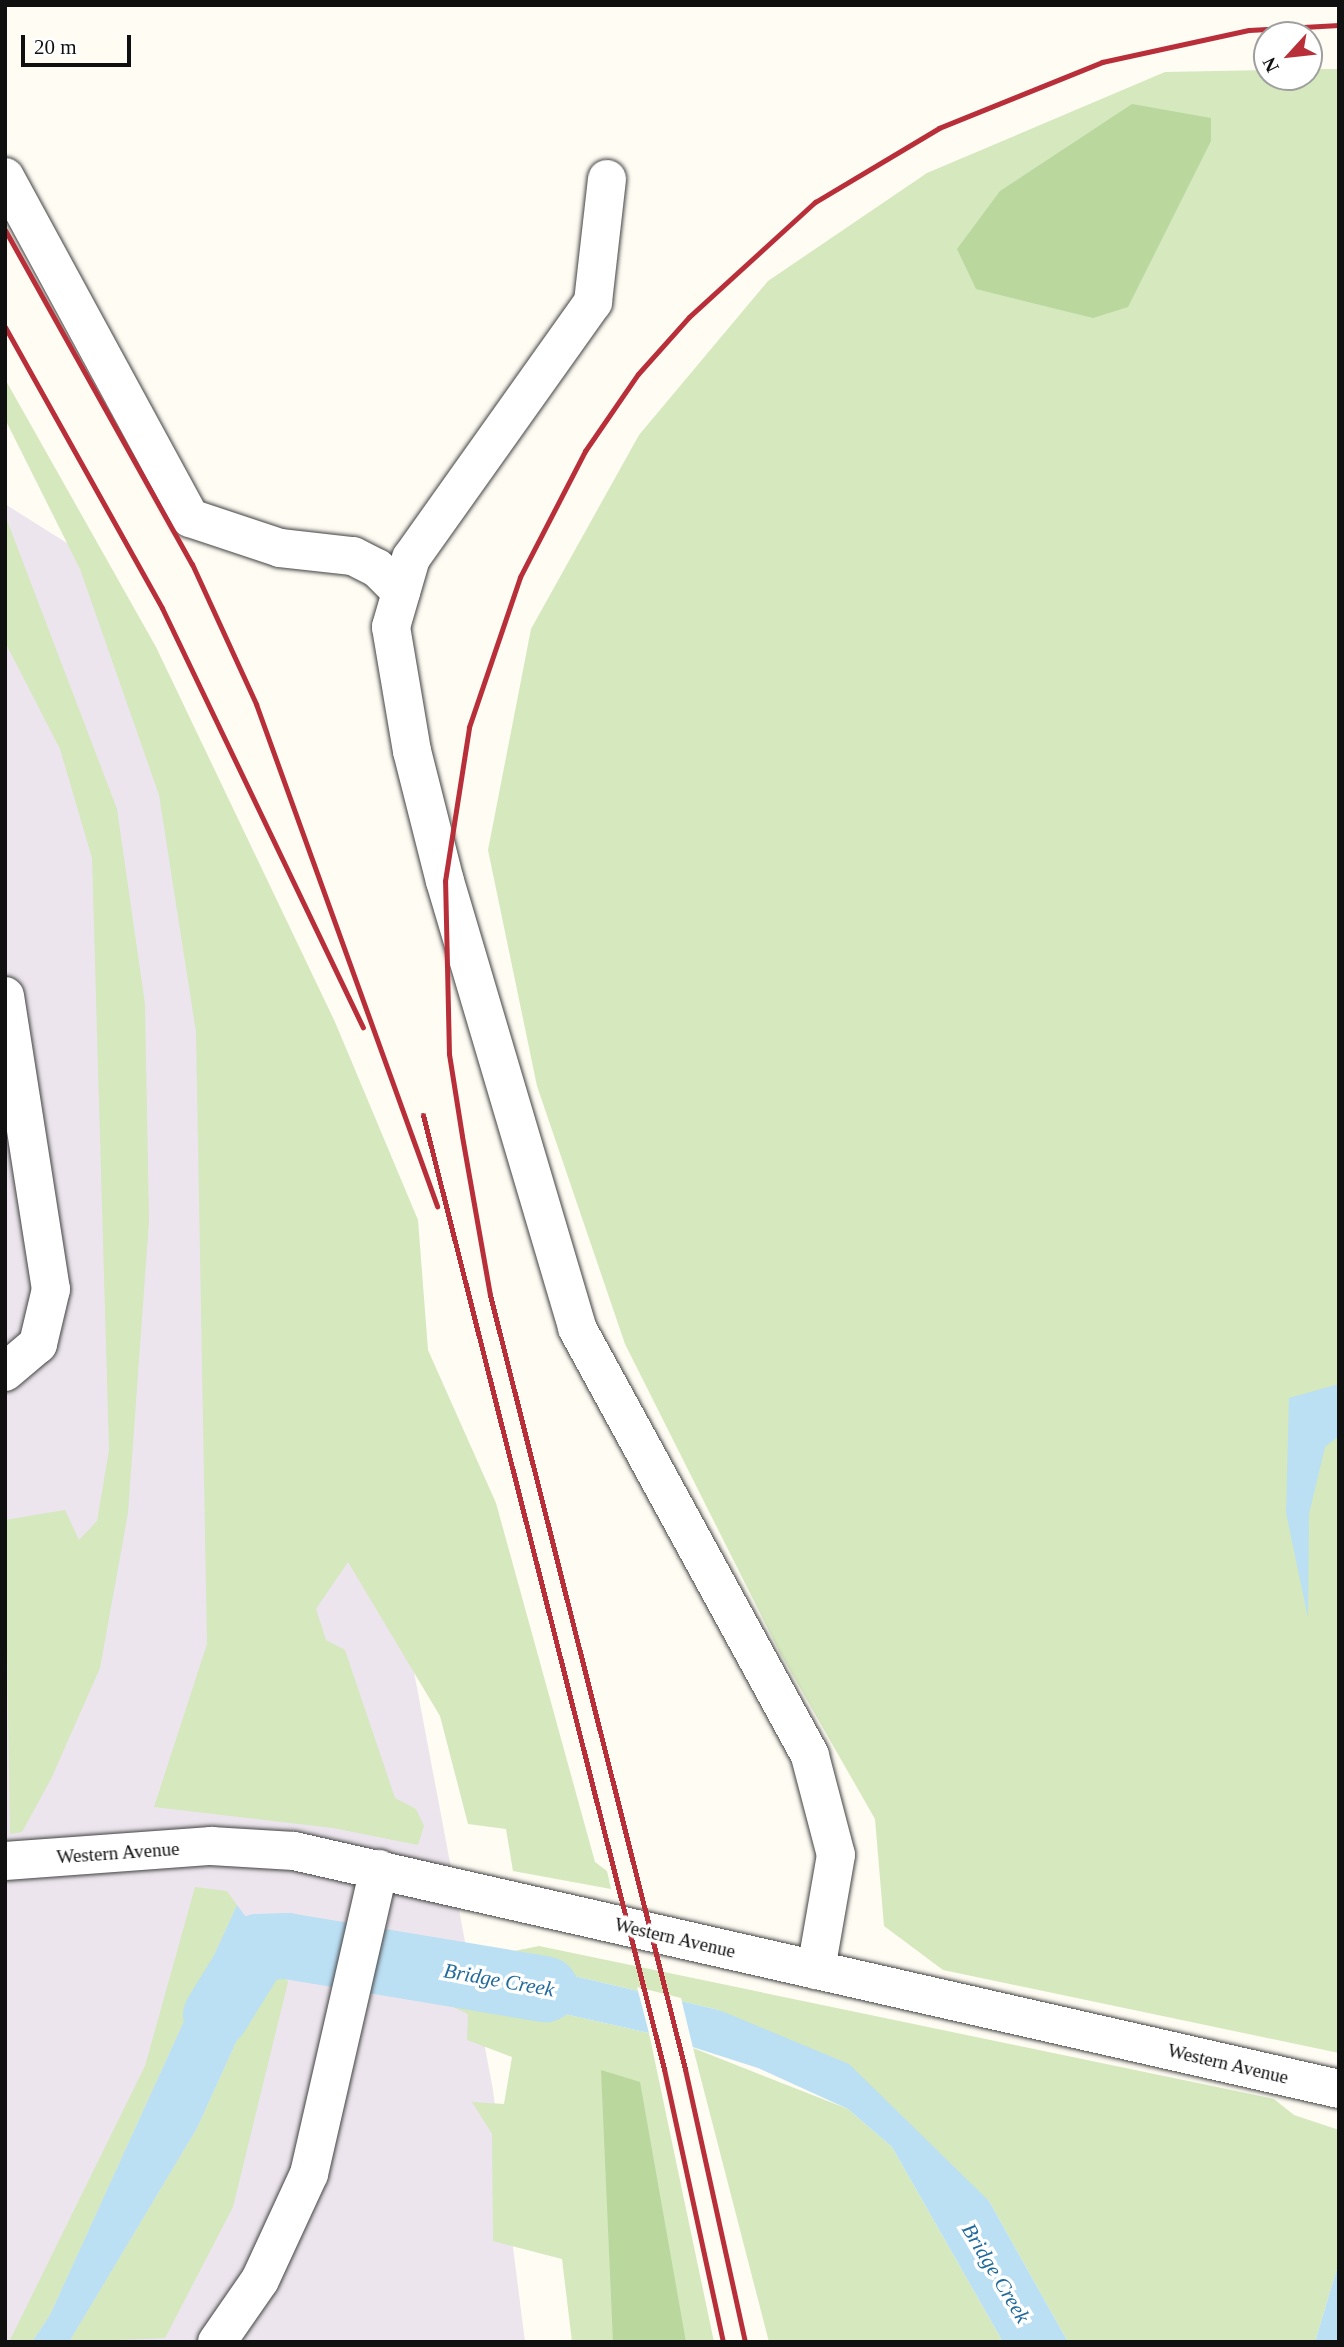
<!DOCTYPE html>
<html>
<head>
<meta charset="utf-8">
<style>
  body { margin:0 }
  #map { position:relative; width:1344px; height:2347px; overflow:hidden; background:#fefcf3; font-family:Georgia,serif }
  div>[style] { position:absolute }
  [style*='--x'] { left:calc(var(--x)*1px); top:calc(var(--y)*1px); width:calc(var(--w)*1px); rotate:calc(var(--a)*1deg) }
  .industrial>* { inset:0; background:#ece5ed }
  .green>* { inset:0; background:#d5e8be }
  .forest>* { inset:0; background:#bad79e }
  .water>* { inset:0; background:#bbdff3 }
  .pier>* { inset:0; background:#fefcf3 }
  .river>* { height:66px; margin:-33px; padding:0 33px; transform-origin:33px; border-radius:33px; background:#bbdff3 }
  .roads { filter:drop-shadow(0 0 2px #434343) drop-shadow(0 0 2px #434343) }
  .minor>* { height:38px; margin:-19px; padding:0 19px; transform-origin:19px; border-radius:19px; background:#fff }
  .rail>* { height:5px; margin:-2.5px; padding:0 2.5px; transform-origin:2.5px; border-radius:2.5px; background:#b82f3a }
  span { translate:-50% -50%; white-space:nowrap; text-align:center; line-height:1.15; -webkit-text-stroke:7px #fff; paint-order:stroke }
  .street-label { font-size:19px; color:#101010 }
  .water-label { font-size:21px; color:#1f699b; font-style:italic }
  .frame { position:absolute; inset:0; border:7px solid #101010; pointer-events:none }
  .north { position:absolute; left:1253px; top:21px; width:70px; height:70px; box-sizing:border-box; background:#fff; border:2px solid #9f9f9f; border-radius:50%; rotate:243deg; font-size:19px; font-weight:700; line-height:28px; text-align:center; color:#101010 }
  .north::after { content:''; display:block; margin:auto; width:24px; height:32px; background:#b82f3a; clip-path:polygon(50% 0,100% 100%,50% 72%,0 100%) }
  .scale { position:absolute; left:21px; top:35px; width:110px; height:32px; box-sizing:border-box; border:4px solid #101010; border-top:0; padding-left:9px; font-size:21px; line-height:24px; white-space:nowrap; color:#101010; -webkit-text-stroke:5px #fff; paint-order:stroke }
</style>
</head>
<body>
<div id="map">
  <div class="industrial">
    <div style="clip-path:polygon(5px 504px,108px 569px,349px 1328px,493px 2090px,525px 2342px,5px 2342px)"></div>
  </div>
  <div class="green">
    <div style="clip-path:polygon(1309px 69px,1339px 69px,1339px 2053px,943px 1970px,884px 1926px,875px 1819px,779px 1651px,625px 1344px,537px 1086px,488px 850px,531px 629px,639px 435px,768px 281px,927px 173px,1165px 72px,1267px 70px,1267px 77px,1309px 77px)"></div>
    <div style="clip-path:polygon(5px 379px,156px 647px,335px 1022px,418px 1220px,428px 1350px,496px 1503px,595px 1862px,607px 1871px,611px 1889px,513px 1871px,506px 1829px,468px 1824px,440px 1716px,348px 1562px,316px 1609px,326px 1640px,345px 1650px,395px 1798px,416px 1809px,424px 1826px,418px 1845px,333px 1828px,154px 1807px,207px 1644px,196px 1032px,159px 795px,80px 569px,5px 419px)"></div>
    <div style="clip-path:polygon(5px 515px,117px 809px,145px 1004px,149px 1221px,128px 1513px,100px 1668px,51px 1779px,22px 1832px,10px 1834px,5px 1520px,65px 1510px,79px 1540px,97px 1521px,109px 1450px,92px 858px,60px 749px,5px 642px)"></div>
    <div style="clip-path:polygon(195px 1887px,227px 1891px,237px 1905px,50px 2315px,32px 2342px,9px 2342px,145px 2066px)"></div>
    <div style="clip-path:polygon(539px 1946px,1274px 2099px,1294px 2115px,1339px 2130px,1339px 2262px,1315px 2342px,1068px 2342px,989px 2201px,719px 2010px,489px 1956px)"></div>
    <div style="clip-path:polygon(275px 1956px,288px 1982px,233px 2207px,165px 2338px,69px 2342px,197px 2128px)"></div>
    <div style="clip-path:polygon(431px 1984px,649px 2033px,714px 2342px,572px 2342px,562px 2259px,493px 2241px,492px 2134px,472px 2102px,504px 2104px,512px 2057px,467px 2040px,468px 2014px,419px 1991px)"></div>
    <div style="clip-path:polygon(693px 2048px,848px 2109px,892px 2147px,1003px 2342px,769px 2342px)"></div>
  </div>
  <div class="forest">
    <div style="clip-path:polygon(1132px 104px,1211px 118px,1211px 141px,1128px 307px,1093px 318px,976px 289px,957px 249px,1000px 191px)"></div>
    <div style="clip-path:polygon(601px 2070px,640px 2082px,686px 2342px,613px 2342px)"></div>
  </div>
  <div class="water">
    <div style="clip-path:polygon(1339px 1384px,1339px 1436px,1325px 1447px,1309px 1514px,1308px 1618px,1286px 1513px,1289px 1398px)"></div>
    <div style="clip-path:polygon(237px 1905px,275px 1956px,197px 2128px,69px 2342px,32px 2342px,50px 2315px)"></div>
    <div style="clip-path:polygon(489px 1956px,719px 2010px,849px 2064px,989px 2201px,1068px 2342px,1003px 2342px,892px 2147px,848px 2109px,758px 2068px,649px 2033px,431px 1984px)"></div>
    <div style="clip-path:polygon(1339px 2262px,1339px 2342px,1315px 2342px,1329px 2295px)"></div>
  </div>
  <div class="pier">
    <div style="clip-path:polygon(637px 1987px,681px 1998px,694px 2052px,650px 2037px)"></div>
  </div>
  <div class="river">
    <div style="--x:216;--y:2015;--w:80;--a:-58.3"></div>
    <div style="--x:258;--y:1947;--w:29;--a:-2"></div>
    <div style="--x:287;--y:1946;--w:262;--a:9.5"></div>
  </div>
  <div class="roads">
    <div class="minor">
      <div style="--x:5;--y:177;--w:388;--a:61.5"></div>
      <div style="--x:190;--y:518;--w:95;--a:18.4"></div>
      <div style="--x:280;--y:548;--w:73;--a:6.3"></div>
      <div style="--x:353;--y:556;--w:27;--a:27"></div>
      <div style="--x:377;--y:568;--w:34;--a:45"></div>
      <div style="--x:607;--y:179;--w:124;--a:96.5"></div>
      <div style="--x:593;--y:302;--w:314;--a:125.4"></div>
      <div style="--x:411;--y:558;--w:72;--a:106.2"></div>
      <div style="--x:391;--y:627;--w:126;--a:80.4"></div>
      <div style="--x:412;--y:751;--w:134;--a:75.8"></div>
      <div style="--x:445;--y:881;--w:466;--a:73.5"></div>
      <div style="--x:577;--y:1328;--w:487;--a:61.4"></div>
      <div style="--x:810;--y:1756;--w:102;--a:75.3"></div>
      <div style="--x:836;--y:1855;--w:117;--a:99.9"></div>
      <div style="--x:5;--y:996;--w:297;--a:81.1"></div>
      <div style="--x:51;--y:1289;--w:57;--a:103.3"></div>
      <div style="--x:38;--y:1344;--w:43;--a:139.7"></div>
      <div style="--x:5;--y:1861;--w:207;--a:-4.2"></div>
      <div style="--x:211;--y:1846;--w:83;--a:3.4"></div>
      <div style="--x:294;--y:1851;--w:1072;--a:12.83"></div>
      <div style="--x:217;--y:2342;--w:75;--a:-55.3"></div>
      <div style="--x:260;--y:2280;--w:117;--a:-65.2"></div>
      <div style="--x:309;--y:2174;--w:313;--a:-77.1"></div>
    </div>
  </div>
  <div class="rail">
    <div style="--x:5;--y:230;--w:383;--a:60.8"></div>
    <div style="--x:192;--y:564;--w:154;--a:65.4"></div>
    <div style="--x:256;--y:704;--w:534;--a:70.17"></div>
    <div style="--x:5;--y:327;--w:322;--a:60.8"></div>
    <div style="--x:162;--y:608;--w:465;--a:64.4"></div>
    <div style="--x:423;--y:1115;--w:984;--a:75.82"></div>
    <div style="--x:664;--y:2069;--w:279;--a:77.8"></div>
    <div style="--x:745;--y:2342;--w:280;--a:-102.4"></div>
    <div style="--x:685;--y:2069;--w:798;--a:-104.14"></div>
    <div style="--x:490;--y:1295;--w:161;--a:-100"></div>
    <div style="--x:462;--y:1136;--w:83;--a:-99"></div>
    <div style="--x:449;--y:1054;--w:173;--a:-91.3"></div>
    <div style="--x:445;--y:881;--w:156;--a:-81.1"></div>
    <div style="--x:469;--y:727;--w:158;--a:-71.2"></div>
    <div style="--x:520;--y:577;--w:142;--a:-62.7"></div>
    <div style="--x:585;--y:451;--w:93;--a:-55.5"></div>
    <div style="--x:638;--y:374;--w:76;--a:-48.2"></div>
    <div style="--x:689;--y:317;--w:171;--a:-42.4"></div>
    <div style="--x:815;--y:202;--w:144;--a:-30.8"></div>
    <div style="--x:939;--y:128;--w:176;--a:-22"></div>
    <div style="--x:1102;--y:62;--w:150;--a:-12.3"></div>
    <div style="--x:1249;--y:30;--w:90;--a:-3.2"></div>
  </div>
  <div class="street-label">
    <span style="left:118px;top:1853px;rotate:-4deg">Western Avenue</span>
    <span style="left:675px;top:1938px;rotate:13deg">Western Avenue</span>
    <span style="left:1228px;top:2064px;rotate:13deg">Western Avenue</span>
  </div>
  <div class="water-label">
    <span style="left:499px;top:1980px;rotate:10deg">Bridge Creek</span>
    <span style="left:996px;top:2273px;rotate:59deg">Bridge Creek</span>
  </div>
  <div class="frame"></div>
  <div class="north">N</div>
  <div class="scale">20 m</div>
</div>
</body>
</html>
